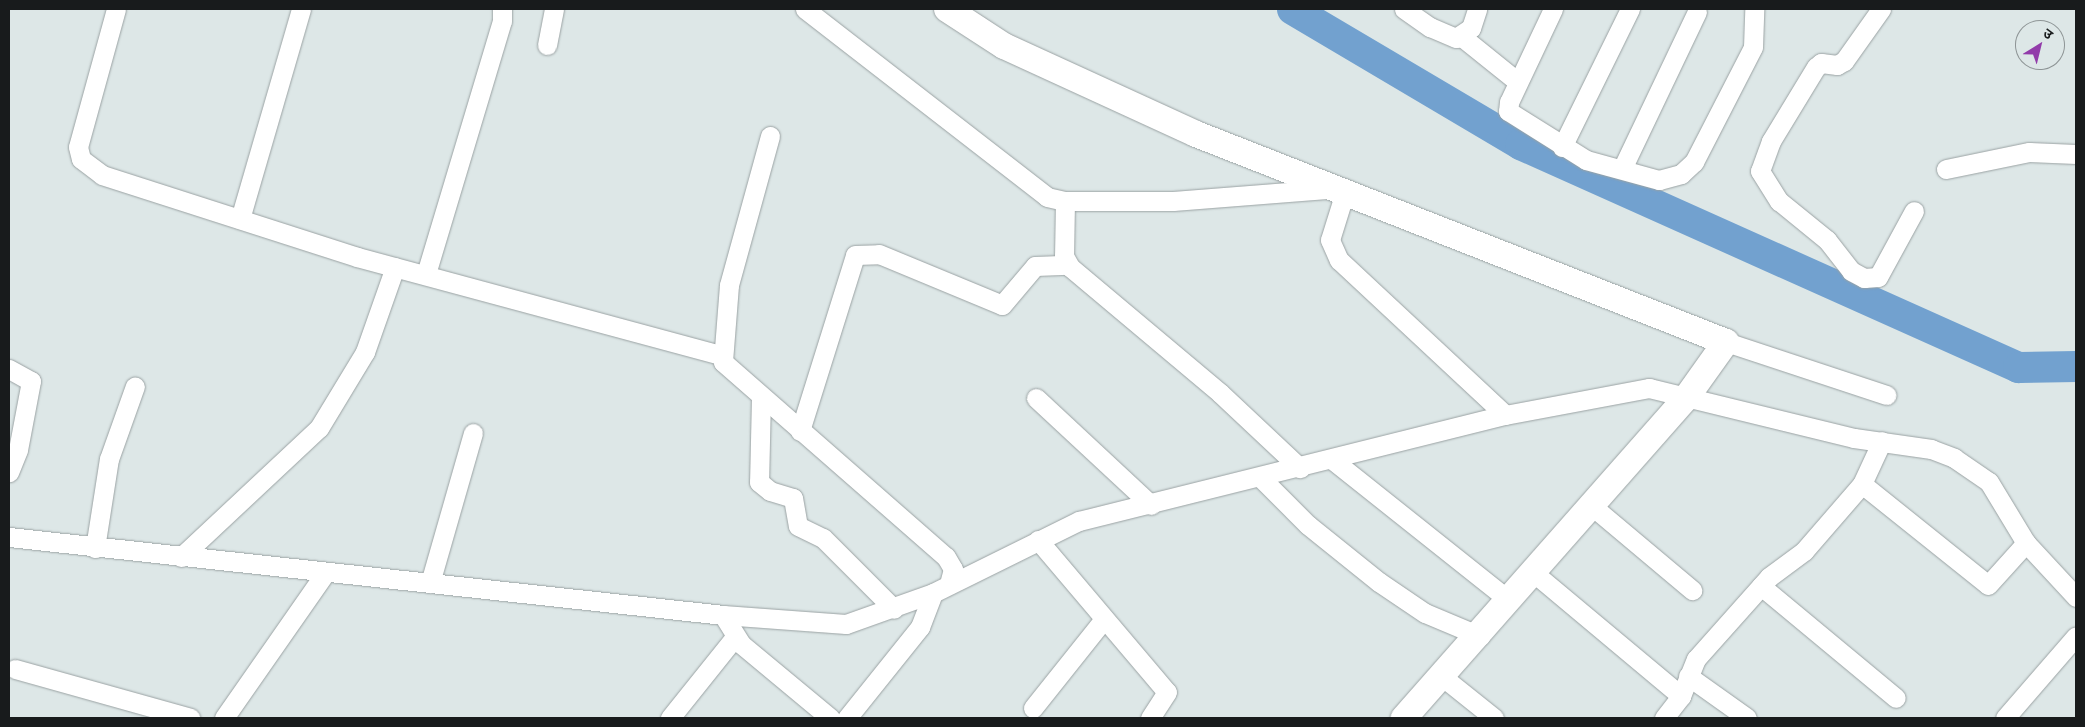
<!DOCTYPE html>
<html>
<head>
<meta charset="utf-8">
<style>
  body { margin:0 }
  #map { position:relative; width:2085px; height:727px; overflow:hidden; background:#dde7e7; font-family:Commissioner,"Noto Sans Devanagari",sans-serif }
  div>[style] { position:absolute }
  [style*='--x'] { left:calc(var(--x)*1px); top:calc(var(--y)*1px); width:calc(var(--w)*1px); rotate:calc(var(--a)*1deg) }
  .river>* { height:31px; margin:-15.5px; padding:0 15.5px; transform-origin:15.5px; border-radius:15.5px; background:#72a1cf }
  .roads { filter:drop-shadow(0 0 1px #9aa2a3) drop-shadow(0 0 1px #9aa2a3) }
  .street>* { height:19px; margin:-9.5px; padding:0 9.5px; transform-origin:9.5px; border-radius:9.5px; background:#fff }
  .secondary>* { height:26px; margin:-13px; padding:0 13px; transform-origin:13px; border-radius:13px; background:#fff }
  span { translate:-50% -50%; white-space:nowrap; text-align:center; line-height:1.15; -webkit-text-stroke:4px #dde7e7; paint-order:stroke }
  .frame { position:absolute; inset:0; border:10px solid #181b1c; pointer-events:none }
  .north { position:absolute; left:2015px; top:20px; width:50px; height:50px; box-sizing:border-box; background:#dde7e7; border:1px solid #8e9596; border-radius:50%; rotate:36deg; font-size:14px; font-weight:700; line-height:20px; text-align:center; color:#181b1c }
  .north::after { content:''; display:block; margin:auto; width:18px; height:22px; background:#923caa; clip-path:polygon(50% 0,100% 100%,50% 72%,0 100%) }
</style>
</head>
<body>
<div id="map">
  <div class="river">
    <div style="--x:1292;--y:9;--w:265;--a:30.6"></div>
    <div style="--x:1520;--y:144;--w:546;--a:24.12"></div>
    <div style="--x:2018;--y:367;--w:58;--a:-1"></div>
  </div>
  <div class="roads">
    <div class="street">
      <div style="--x:116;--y:9;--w:143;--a:105.4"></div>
      <div style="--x:78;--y:147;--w:12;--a:76"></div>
      <div style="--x:81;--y:159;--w:26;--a:37"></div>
      <div style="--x:102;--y:175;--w:268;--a:17.8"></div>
      <div style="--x:357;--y:257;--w:377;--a:15.1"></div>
      <div style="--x:805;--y:9;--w:306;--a:37.8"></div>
      <div style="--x:1047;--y:197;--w:18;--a:13"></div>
      <div style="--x:1065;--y:201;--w:108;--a:0"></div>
      <div style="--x:1173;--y:201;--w:154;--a:-4.5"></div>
      <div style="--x:1404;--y:9;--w:32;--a:35"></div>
      <div style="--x:1430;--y:27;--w:28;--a:23"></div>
      <div style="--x:1456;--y:38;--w:18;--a:-34"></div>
      <div style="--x:1471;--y:28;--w:20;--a:-72"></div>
      <div style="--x:1553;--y:9;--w:103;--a:115.3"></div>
      <div style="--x:1509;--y:102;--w:9;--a:96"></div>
      <div style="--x:1508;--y:111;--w:92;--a:32.1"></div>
      <div style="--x:1586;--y:160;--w:76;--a:15.3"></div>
      <div style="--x:1659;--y:180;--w:23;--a:-15"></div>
      <div style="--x:1681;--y:174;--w:18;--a:-43"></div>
      <div style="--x:1694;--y:162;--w:129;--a:-62.8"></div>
      <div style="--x:1753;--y:47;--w:38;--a:-88"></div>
      <div style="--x:1881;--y:9;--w:64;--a:125.4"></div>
      <div style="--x:1844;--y:61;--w:8;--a:150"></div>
      <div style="--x:1837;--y:65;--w:16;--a:-173"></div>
      <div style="--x:1821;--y:63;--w:6;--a:141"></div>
      <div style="--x:1816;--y:67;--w:87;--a:121.3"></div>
      <div style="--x:1771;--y:141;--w:32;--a:110"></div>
      <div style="--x:1760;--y:171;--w:36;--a:58"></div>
      <div style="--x:1779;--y:201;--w:62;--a:39.1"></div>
      <div style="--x:1827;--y:240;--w:39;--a:52"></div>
      <div style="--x:1851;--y:271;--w:15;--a:28"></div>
      <div style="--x:1864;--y:278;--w:14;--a:-4"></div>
      <div style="--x:1878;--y:277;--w:75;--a:-61.4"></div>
      <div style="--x:1462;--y:37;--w:72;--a:38.8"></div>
      <div style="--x:547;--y:45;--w:37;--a:-79"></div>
      <div style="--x:770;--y:136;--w:155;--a:105.4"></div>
      <div style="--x:729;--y:285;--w:77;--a:94.5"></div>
      <div style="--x:723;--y:362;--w:296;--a:41.2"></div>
      <div style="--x:946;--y:557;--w:14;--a:60"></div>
      <div style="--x:953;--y:569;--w:16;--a:105"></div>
      <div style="--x:1562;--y:147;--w:154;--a:-63.8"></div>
      <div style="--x:1622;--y:169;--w:174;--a:-64.5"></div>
      <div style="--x:1946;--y:169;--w:85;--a:-11.6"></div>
      <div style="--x:2029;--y:152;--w:47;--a:2.4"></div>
      <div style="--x:1344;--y:195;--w:47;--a:107.3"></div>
      <div style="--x:1330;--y:240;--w:22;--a:66"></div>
      <div style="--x:1339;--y:260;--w:227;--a:43"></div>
      <div style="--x:1065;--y:201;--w:55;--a:91"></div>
      <div style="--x:1064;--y:256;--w:13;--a:61"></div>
      <div style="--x:1070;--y:267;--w:196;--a:40"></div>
      <div style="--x:1220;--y:393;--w:110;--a:43.2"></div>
      <div style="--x:240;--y:219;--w:219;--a:-73.8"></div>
      <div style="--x:426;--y:274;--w:264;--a:-73.3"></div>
      <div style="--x:502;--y:21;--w:12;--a:-90"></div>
      <div style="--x:1726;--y:342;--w:169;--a:18.3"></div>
      <div style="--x:9;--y:369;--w:25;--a:29"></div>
      <div style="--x:31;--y:381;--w:70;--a:100.7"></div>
      <div style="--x:18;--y:450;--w:24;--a:112"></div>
      <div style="--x:761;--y:397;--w:85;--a:91.3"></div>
      <div style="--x:759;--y:482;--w:14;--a:39"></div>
      <div style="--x:770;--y:491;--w:24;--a:17"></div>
      <div style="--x:793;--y:498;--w:28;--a:80"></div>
      <div style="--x:798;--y:526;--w:28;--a:26"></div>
      <div style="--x:823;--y:538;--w:100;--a:45"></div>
      <div style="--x:1036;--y:398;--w:157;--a:42.9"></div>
      <div style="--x:800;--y:431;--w:184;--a:-72.6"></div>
      <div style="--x:855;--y:255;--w:24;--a:-2"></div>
      <div style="--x:879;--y:254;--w:133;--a:22.5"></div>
      <div style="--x:1002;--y:305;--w:51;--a:-49.8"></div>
      <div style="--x:1035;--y:266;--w:33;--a:-2"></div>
      <div style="--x:1334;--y:461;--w:225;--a:38.5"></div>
      <div style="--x:1261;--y:478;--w:66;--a:45"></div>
      <div style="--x:1308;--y:525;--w:91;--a:38.8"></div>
      <div style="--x:1379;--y:582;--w:55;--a:34"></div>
      <div style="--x:1425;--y:613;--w:60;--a:22.7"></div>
      <div style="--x:1862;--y:484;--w:161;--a:38.7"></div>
      <div style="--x:1988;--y:585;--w:57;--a:-47.9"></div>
      <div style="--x:1592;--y:506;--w:131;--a:40"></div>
      <div style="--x:9;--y:537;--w:718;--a:6.23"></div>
      <div style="--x:723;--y:615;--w:123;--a:4.2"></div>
      <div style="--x:846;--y:624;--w:92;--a:-19.6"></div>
      <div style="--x:933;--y:593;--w:163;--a:-26.3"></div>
      <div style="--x:1079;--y:521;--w:439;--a:-14"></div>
      <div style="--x:1505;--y:415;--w:147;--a:-10.6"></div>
      <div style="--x:1649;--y:388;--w:211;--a:13.7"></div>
      <div style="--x:1854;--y:438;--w:78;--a:8.1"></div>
      <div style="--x:1931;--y:449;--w:25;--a:21"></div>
      <div style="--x:1954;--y:458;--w:42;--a:34.4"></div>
      <div style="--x:1989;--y:482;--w:71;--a:58.8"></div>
      <div style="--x:2026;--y:543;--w:74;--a:47.2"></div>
      <div style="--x:1038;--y:540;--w:199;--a:49.7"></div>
      <div style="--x:1167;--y:692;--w:31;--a:123"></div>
      <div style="--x:95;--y:548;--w:90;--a:-81.1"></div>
      <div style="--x:109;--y:459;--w:77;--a:-70.4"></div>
      <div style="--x:181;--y:557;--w:189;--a:-43.1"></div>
      <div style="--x:319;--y:428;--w:89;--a:-58.8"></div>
      <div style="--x:365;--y:352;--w:90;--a:-70.6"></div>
      <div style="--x:1534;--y:573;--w:192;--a:39.9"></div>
      <div style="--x:430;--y:583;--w:156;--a:-74"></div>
      <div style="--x:1761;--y:586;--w:175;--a:39.7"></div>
      <div style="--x:723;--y:615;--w:34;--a:58"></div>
      <div style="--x:741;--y:644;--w:116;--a:39.7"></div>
      <div style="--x:15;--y:669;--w:182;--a:15.6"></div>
      <div style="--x:1688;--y:676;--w:72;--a:35.4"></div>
      <div style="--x:1444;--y:678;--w:64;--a:38.7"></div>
      <div style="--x:1033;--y:708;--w:114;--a:-51.4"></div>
      <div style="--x:224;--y:718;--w:178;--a:-55.1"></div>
      <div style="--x:670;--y:718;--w:104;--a:-51.3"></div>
      <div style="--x:847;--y:718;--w:117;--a:-51.3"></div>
      <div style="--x:920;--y:627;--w:36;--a:-69"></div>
      <div style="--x:1664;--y:718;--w:28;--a:-52"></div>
      <div style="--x:1681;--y:696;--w:40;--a:-68"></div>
      <div style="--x:1696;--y:659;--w:110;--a:-48.3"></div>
      <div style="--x:1769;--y:577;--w:44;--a:-36.6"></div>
      <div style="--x:1804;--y:551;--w:89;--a:-49.1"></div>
      <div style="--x:1862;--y:484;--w:47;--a:-65.1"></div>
      <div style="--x:2005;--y:718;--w:108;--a:-49.1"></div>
    </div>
    <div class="secondary">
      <div style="--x:947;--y:9;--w:68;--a:33"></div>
      <div style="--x:1004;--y:46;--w:211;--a:24.6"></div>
      <div style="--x:1196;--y:134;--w:569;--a:21.43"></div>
      <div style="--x:1726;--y:342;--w:69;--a:125.5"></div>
      <div style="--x:1686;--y:398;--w:427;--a:131.4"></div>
    </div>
  </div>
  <div class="frame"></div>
  <div class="north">उ</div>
</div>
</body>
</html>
